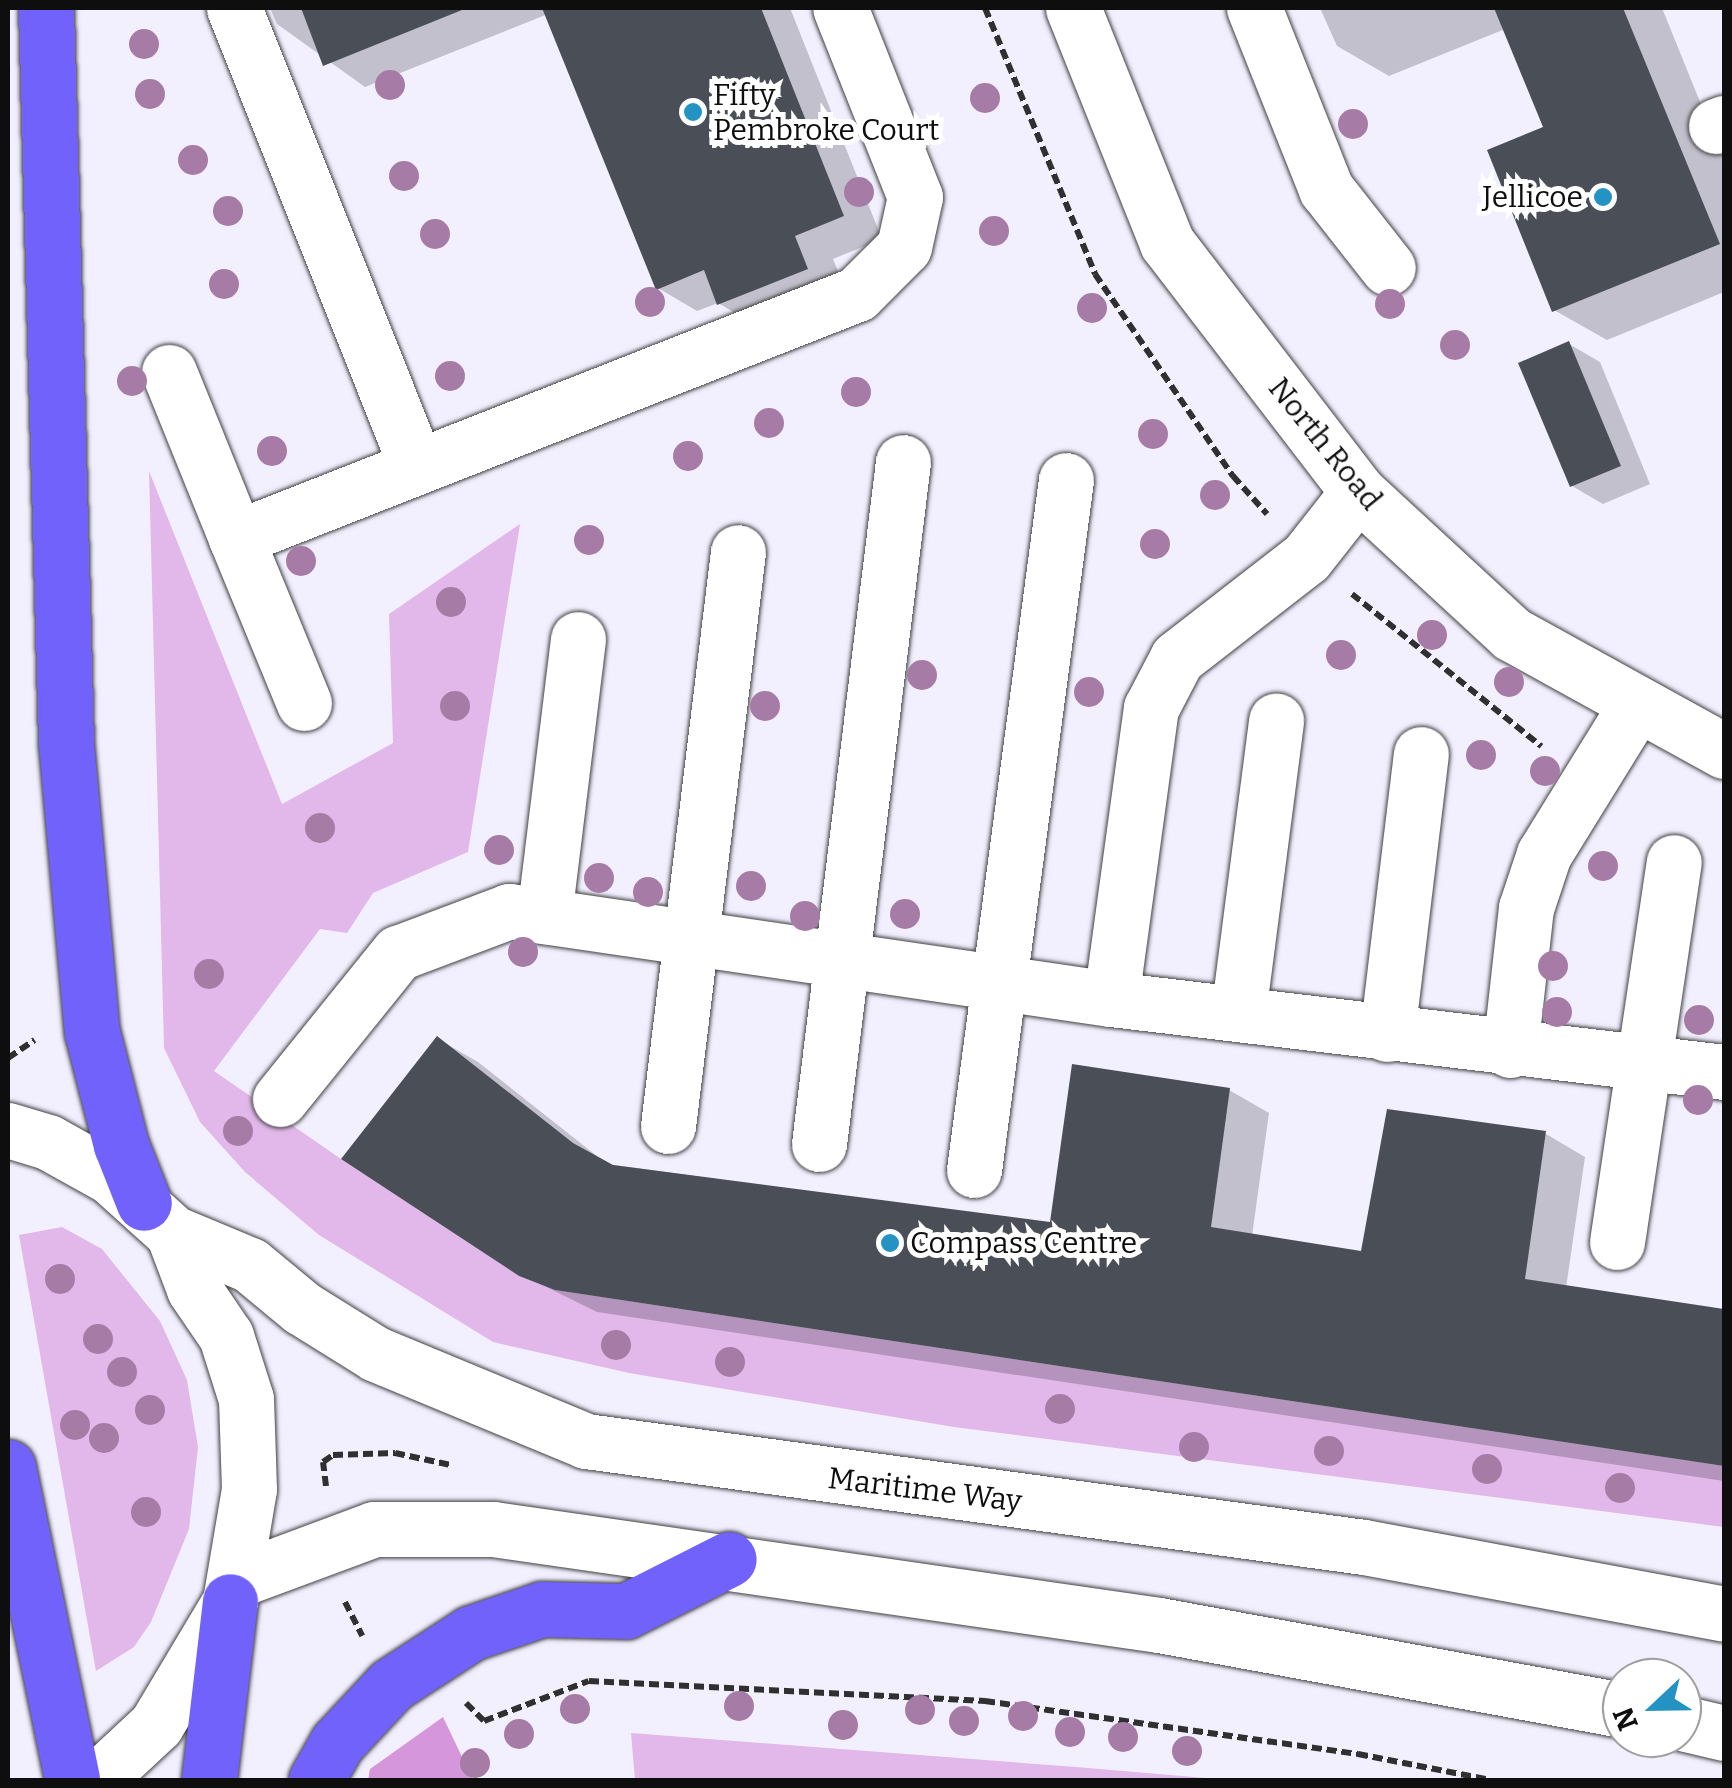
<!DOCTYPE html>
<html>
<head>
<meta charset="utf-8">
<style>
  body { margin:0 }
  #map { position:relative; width:1732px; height:1788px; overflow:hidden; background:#f2f0ff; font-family:Bitter,serif }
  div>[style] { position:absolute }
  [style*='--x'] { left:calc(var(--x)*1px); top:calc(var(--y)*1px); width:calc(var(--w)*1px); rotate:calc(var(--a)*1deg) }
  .green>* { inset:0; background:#e2b8eb }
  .forest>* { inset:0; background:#d596dc }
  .shadow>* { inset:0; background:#0003 }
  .building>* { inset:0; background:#4a4e57 }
  .path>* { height:6px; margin-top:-3px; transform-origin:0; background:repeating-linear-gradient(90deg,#303030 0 10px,transparent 0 15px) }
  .roads { filter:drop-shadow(0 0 2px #414141) drop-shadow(0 0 2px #414141) }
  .minor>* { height:55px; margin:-27.5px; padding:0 27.5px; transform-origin:27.5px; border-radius:27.5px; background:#fff }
  .major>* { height:55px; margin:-27.5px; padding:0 27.5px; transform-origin:27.5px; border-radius:27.5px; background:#7262fc }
  .trees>* { width:30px; height:30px; margin:-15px; border-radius:50%; background:#a67ba6 }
  .dots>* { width:28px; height:28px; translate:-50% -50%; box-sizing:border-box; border:5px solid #fff; border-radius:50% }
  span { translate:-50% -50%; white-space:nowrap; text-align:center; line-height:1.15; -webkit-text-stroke:10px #fff; paint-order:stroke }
  .poi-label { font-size:30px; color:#0e0e0e }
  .left { translate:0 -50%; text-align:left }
  .right { translate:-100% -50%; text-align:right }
  .street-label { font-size:30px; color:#0e0e0e }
  .frame { position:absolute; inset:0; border:10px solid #0e0e0e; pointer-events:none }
  .north { position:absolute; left:1602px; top:1658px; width:100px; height:100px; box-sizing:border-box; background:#fff; border:2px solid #9f9f9f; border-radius:50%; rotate:248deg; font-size:28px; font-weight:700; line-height:40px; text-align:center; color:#0e0e0e }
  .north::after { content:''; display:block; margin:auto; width:35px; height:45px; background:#2293c3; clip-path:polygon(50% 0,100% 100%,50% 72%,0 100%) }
</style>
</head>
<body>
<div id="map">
  <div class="green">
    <div style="clip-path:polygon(149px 471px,282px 804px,393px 743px,389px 614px,520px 524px,468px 852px,373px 893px,347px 933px,320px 929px,214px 1071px,341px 1159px,519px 1276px,555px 1290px,1724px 1466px,1724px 1527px,954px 1427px,629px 1373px,493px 1342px,319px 1235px,245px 1172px,200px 1122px,164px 1048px)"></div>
    <div style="clip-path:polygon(62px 1227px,102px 1249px,160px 1321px,187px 1380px,198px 1447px,189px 1529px,151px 1622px,134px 1647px,96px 1671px,19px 1235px)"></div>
    <div style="clip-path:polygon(631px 1733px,1076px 1767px,1229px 1780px,635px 1780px)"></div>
  </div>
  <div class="forest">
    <div style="clip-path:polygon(443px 1717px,473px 1780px,368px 1780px,370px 1769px)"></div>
  </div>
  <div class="shadow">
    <div style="clip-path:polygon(270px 8px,790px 8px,882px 239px,833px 259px,846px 291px,759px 327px,718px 303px,697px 311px,658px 288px,548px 14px,365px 87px,277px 24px)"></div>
    <div style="clip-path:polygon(1320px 8px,1662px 8px,1724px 161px,1724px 292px,1607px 340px,1554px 310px,1546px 128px,1505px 29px,1389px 76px,1337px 46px)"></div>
    <div style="clip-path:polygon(1569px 344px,1600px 362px,1650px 484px,1603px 504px,1572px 486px)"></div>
    <div style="clip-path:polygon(438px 1039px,478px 1062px,607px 1164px,1052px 1225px,1229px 1090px,1269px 1113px,1252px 1236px,1363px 1254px,1546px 1134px,1585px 1157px,1566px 1288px,1724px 1311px,1724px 1481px,597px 1312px,520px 1274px)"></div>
  </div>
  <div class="building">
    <div style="clip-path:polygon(301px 8px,462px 8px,462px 10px,323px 66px)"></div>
    <div style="clip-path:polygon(542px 8px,761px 8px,844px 216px,795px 236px,808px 269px,717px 305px,704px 270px,656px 290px)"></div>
    <div style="clip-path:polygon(1494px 8px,1623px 8px,1720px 244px,1552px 312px,1487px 150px,1543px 127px)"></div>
    <div style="clip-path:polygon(1569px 341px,1621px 466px,1570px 487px,1518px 363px)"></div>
    <div style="clip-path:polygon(437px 1036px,573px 1143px,613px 1165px,1050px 1222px,1072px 1064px,1230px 1088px,1211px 1227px,1361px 1251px,1387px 1109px,1546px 1131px,1525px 1279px,1724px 1309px,1724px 1466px,555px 1290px,519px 1276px,341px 1159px)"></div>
  </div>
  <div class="path">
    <div style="--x:985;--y:8;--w:288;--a:67.5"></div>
    <div style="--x:1095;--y:274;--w:245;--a:55.7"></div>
    <div style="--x:1233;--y:476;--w:51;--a:48.2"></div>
    <div style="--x:1352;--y:594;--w:243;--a:38.8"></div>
    <div style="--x:8;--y:1058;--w:32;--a:-34"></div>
    <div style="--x:326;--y:1486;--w:24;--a:-97"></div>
    <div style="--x:323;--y:1462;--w:12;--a:-35"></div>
    <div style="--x:333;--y:1455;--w:62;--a:-1.8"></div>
    <div style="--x:395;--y:1453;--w:57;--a:12.1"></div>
    <div style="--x:345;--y:1602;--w:38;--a:63"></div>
    <div style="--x:466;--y:1703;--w:25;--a:45"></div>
    <div style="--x:484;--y:1721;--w:112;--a:-20.9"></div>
    <div style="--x:589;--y:1681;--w:397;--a:2.9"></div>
    <div style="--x:985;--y:1701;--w:377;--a:8.1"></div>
    <div style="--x:1358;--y:1754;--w:135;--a:11.1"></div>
  </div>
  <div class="roads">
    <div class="minor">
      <div style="--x:234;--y:8;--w:494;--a:68.3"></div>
      <div style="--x:1073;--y:8;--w:253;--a:68.2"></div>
      <div style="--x:1167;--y:243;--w:314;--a:52.5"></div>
      <div style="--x:1358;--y:492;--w:209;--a:42.7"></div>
      <div style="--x:1512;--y:634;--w:242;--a:28.9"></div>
      <div style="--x:1254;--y:8;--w:195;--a:68.3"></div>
      <div style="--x:1326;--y:189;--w:100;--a:51.9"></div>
      <div style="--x:1716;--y:126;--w:9;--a:-21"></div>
      <div style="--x:169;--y:372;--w:179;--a:68"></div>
      <div style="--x:304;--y:703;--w:178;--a:-112.4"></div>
      <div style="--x:236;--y:538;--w:667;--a:-21.45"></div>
      <div style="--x:857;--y:294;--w:66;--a:-45"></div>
      <div style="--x:904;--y:247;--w:51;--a:-77.6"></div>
      <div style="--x:915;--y:197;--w:203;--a:-111.6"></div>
      <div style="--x:544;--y:916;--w:279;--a:-83"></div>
      <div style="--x:1111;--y:999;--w:294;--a:-82.2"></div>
      <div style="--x:1151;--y:708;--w:56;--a:-62.5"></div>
      <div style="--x:1177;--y:658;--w:163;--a:-37.8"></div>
      <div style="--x:1306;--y:558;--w:84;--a:-51.8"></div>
      <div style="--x:1238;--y:1014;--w:296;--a:-82.6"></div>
      <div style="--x:1387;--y:1034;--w:282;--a:-83.1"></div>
      <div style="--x:1510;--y:1050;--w:143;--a:-83.6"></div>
      <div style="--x:1526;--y:908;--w:57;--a:-71.6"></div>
      <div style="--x:1544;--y:854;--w:175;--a:-58.3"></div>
      <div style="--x:280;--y:1099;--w:188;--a:-51.1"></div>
      <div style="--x:398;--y:953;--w:119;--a:-20.7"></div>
      <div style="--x:509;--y:911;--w:608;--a:8.32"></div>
      <div style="--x:1111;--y:999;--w:617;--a:6.79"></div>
      <div style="--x:668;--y:1126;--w:578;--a:-83.05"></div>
      <div style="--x:8;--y:1130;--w:42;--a:16.7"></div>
      <div style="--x:48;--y:1142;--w:72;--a:29.1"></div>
      <div style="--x:111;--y:1177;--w:84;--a:42.1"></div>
      <div style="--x:173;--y:1233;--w:60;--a:69.4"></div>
      <div style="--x:194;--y:1289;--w:57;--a:55.8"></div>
      <div style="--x:226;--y:1336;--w:66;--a:72.4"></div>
      <div style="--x:246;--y:1399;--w:90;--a:88.1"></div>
      <div style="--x:249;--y:1489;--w:114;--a:99.6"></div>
      <div style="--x:230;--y:1601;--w:144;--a:120.8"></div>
      <div style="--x:156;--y:1725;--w:81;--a:137"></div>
      <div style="--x:819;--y:1144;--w:687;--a:-82.98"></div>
      <div style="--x:974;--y:1170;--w:696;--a:-82.41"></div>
      <div style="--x:173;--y:1233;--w:83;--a:22.6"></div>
      <div style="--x:250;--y:1265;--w:67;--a:39.6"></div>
      <div style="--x:302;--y:1308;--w:87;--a:31.9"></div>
      <div style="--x:376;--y:1354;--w:227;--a:22.5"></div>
      <div style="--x:586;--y:1441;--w:785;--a:7.76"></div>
      <div style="--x:1364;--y:1547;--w:366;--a:10.5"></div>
      <div style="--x:1617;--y:1242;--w:384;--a:-81.5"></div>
      <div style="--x:237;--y:1580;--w:146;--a:-20.4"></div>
      <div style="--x:374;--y:1529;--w:119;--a:0"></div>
      <div style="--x:493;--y:1529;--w:673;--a:8.2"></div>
      <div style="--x:1159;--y:1625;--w:471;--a:10.4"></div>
      <div style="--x:1682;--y:1723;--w:43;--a:13.4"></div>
    </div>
    <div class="major">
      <div style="--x:46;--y:8;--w:735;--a:88.44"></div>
      <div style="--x:66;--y:743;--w:290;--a:84.9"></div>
      <div style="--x:92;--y:1032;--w:117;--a:75.6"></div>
      <div style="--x:121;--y:1145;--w:62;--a:68.4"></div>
      <div style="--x:8;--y:1467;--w:319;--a:78.4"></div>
      <div style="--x:209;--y:1780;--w:180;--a:-83.3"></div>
      <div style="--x:316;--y:1780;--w:43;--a:-60.4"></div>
      <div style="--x:337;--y:1743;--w:79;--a:-47"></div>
      <div style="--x:391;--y:1685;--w:95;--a:-33"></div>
      <div style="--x:471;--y:1633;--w:75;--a:-18.7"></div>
      <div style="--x:542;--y:1609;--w:84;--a:1.4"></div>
      <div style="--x:626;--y:1611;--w:115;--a:-26.8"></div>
    </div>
  </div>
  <div class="trees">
    <div style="left:144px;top:44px"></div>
    <div style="left:390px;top:85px"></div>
    <div style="left:150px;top:94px"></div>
    <div style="left:985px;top:98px"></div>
    <div style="left:1353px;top:124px"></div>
    <div style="left:193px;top:160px"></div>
    <div style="left:404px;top:176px"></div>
    <div style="left:859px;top:192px"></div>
    <div style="left:228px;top:211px"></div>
    <div style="left:994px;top:231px"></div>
    <div style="left:435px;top:234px"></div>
    <div style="left:224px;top:284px"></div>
    <div style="left:650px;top:302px"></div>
    <div style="left:1390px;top:304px"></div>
    <div style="left:1092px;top:308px"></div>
    <div style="left:1455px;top:345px"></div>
    <div style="left:450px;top:376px"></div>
    <div style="left:132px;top:381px"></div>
    <div style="left:856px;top:392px"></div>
    <div style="left:769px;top:423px"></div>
    <div style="left:1153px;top:434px"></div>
    <div style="left:272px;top:451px"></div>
    <div style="left:688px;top:456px"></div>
    <div style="left:1215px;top:495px"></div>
    <div style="left:589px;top:540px"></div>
    <div style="left:1155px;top:544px"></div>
    <div style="left:301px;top:561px"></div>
    <div style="left:451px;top:602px"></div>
    <div style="left:1432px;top:635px"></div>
    <div style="left:1341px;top:655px"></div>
    <div style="left:922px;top:675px"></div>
    <div style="left:1509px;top:682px"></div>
    <div style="left:1089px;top:692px"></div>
    <div style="left:455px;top:706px"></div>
    <div style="left:765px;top:706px"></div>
    <div style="left:1481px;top:755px"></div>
    <div style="left:1545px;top:771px"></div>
    <div style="left:320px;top:828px"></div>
    <div style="left:499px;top:850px"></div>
    <div style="left:1603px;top:866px"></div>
    <div style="left:599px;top:878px"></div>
    <div style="left:751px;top:886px"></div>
    <div style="left:648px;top:892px"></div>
    <div style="left:905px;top:914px"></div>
    <div style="left:805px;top:916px"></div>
    <div style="left:523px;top:952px"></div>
    <div style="left:1553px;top:966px"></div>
    <div style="left:209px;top:974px"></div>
    <div style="left:1557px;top:1012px"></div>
    <div style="left:1699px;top:1020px"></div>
    <div style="left:1698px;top:1100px"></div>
    <div style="left:238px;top:1131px"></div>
    <div style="left:60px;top:1279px"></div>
    <div style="left:98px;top:1339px"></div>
    <div style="left:616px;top:1345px"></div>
    <div style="left:730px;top:1362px"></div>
    <div style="left:122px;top:1372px"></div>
    <div style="left:1060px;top:1409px"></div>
    <div style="left:150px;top:1410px"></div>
    <div style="left:75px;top:1425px"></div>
    <div style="left:104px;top:1438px"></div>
    <div style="left:1194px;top:1447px"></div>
    <div style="left:1329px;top:1451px"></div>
    <div style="left:1487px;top:1469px"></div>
    <div style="left:1620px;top:1488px"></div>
    <div style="left:146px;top:1512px"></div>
    <div style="left:739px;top:1706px"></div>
    <div style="left:575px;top:1709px"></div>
    <div style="left:920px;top:1710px"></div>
    <div style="left:1023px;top:1716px"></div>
    <div style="left:964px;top:1721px"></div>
    <div style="left:843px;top:1725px"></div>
    <div style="left:1070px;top:1732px"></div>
    <div style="left:519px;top:1734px"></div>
    <div style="left:1123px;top:1737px"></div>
    <div style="left:1187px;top:1751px"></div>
    <div style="left:475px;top:1763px"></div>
  </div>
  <div class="dots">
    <div style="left:693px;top:112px;background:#2293c3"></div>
    <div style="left:1603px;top:197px;background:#2293c3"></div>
    <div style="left:890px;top:1243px;background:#2293c3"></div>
  </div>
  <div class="poi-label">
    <span class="left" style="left:713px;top:112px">Fifty<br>Pembroke Court</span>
    <span class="right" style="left:1583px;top:197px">Jellicoe</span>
    <span class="left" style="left:910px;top:1243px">Compass Centre</span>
  </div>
  <div class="street-label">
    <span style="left:1325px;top:444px;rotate:51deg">North Road</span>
    <span style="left:925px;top:1490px;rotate:7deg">Maritime Way</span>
  </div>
  <div class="frame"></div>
  <div class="north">N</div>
</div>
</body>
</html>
